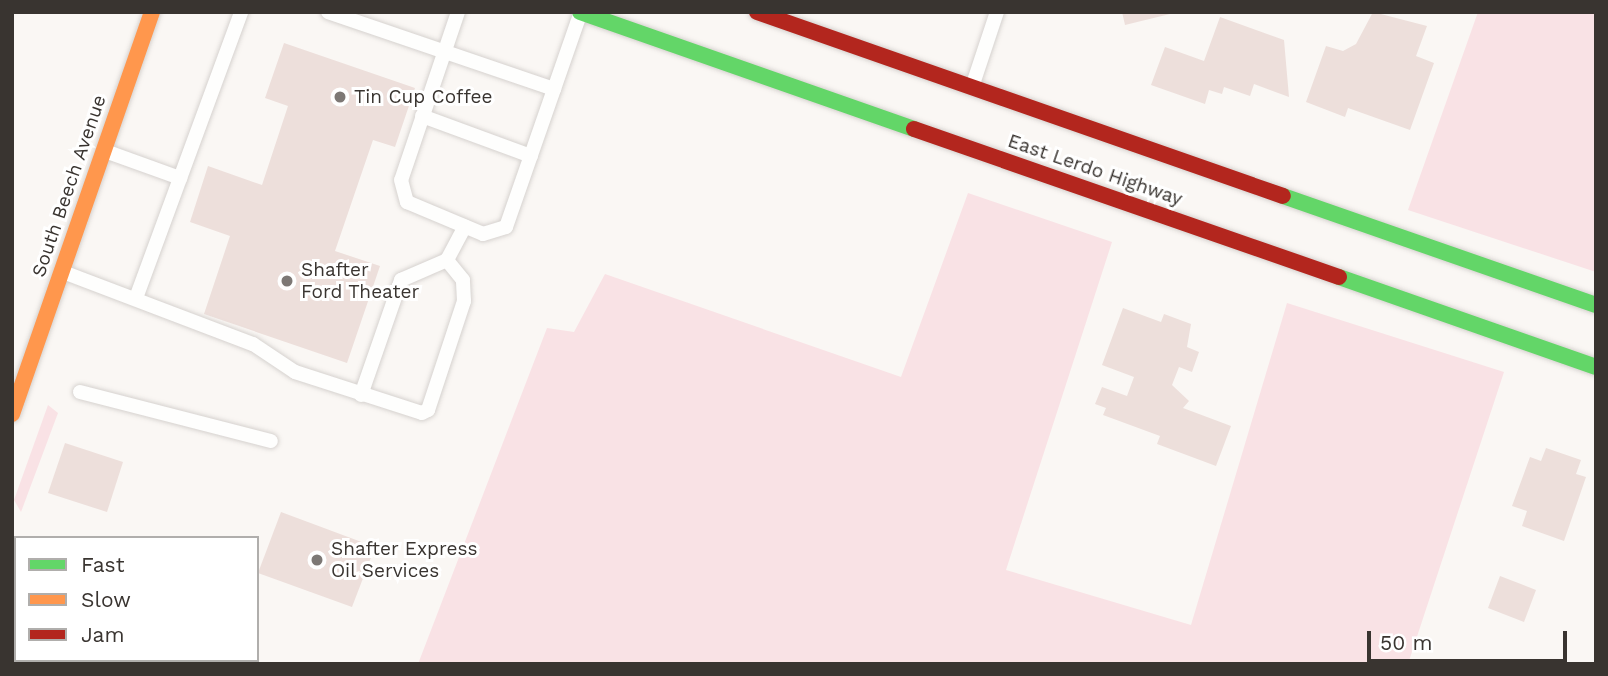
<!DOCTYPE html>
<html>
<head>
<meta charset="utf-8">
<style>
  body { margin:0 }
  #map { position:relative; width:1608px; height:676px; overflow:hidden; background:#faf7f4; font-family:"Work Sans",sans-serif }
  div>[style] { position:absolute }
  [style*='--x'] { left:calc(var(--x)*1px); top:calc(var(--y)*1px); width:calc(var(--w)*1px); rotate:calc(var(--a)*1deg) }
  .green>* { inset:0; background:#f9e2e5 }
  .building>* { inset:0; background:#eddfdb }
  .roads { filter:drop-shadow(0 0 2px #d6d2cf) drop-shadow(0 0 2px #d6d2cf) }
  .lane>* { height:14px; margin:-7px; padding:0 7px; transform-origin:7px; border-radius:7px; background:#fefefd }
  .fast>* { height:16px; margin:-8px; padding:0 8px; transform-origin:8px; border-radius:8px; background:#63d668 }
  .slow>* { height:16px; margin:-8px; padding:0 8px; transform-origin:8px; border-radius:8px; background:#ff974d }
  .jam>* { height:16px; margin:-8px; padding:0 8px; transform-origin:8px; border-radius:8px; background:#b3261e }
  .dots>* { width:19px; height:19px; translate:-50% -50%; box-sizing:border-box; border:4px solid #fff; border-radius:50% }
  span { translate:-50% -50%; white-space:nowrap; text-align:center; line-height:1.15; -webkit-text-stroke:6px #fff; paint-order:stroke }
  .poi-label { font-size:19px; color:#393430 }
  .left { translate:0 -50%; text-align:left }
  .street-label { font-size:19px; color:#393430 }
  .frame { position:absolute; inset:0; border:14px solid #393430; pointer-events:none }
  .legend { position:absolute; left:14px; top:536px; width:245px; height:126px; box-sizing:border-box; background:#fff; border:2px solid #b0aeac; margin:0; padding:9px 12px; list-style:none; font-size:21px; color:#393430 }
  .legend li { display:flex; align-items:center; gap:14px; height:35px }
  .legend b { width:35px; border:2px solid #b0aeac }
  .scale { position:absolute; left:1367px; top:631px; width:200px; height:32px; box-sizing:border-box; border:4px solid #393430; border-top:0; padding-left:9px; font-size:21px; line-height:24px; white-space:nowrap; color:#393430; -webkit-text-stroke:5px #fff; paint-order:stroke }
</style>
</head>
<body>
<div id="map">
  <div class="green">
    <div style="clip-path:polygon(1478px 12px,1596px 12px,1596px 272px,1408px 210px)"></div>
    <div style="clip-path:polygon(968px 193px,1112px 242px,1006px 570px,1191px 625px,1287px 303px,1504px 372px,1408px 664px,418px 664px,547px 328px,574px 332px,605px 274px,901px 377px)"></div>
    <div style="clip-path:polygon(48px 405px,58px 413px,21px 512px,14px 500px)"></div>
  </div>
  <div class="building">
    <div style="clip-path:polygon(1122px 12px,1174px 12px,1174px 13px,1125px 25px)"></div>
    <div style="clip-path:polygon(1373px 12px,1427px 26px,1416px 56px,1434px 63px,1410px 130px,1348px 108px,1345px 117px,1306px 102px,1326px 46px,1343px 51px,1356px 44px)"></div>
    <div style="clip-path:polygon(1220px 17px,1284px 40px,1289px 97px,1254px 84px,1250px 96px,1224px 87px,1222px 94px,1209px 90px,1205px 104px,1151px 85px,1165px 47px,1204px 61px)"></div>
    <div style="clip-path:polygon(284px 43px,415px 88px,395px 147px,373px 140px,335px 251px,380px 266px,347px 363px,204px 314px,230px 236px,190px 222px,208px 166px,262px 185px,288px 106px,265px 98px)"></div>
    <div style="clip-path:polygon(1123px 308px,1161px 322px,1164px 314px,1191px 324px,1187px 347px,1199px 352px,1192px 372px,1179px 367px,1172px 385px,1189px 401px,1183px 408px,1231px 426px,1216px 466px,1157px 444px,1160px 436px,1103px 415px,1106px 408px,1095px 404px,1102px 387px,1127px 396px,1134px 377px,1102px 365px)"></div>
    <div style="clip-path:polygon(65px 443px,123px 462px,107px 512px,48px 493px)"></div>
    <div style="clip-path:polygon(1546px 448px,1581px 460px,1576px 474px,1586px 477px,1564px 541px,1522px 526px,1527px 511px,1512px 506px,1530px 457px,1541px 461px)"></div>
    <div style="clip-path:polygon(281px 512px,375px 547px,352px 607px,258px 573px)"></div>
    <div style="clip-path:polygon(1500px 576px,1536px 590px,1524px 622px,1488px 608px)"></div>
  </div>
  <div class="roads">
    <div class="lane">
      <div style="--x:328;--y:12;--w:239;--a:18.8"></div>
      <div style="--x:458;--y:12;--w:177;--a:108.7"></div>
      <div style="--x:401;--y:180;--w:23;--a:75"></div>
      <div style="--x:407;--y:202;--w:82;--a:22.8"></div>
      <div style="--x:483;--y:234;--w:24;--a:-17"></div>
      <div style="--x:506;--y:227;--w:225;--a:-70.8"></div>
      <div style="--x:972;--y:87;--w:79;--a:-71.6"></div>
      <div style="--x:422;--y:116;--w:116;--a:20.2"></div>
      <div style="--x:105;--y:151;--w:80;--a:19.8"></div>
      <div style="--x:63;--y:272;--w:203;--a:20.8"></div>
      <div style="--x:253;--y:344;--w:50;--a:33.7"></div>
      <div style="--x:295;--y:372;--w:133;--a:17.9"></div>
      <div style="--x:422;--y:413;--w:7;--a:-27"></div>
      <div style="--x:428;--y:410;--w:115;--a:-71.7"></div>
      <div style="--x:464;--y:301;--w:21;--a:-93"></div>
      <div style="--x:463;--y:280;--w:26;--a:-129"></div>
      <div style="--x:136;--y:298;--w:305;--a:-69.8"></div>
      <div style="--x:80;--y:392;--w:197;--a:14.4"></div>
      <div style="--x:361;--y:395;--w:122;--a:-70.8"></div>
      <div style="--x:401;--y:280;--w:50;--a:-23.5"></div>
      <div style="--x:447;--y:260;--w:38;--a:-62"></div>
    </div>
    <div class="fast">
      <div style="--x:580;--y:12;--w:354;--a:19.3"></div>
      <div style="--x:1283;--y:196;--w:331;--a:19.2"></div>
      <div style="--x:1339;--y:277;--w:272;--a:19.3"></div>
    </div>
    <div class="slow">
      <div style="--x:12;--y:414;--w:426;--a:-70.8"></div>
    </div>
    <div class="jam">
      <div style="--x:757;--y:12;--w:557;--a:19.28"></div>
      <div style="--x:914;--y:129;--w:450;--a:19.2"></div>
    </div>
  </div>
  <div class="dots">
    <div style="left:340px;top:97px;background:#7d7875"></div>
    <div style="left:287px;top:281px;background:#7d7875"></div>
    <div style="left:317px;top:560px;background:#7d7875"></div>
  </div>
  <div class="poi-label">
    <span class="left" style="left:354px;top:97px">Tin Cup Coffee</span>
    <span class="left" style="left:301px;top:281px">Shafter<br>Ford Theater</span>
    <span class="left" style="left:331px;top:560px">Shafter Express<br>Oil Services</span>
  </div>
  <div class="street-label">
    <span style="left:1095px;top:170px;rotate:19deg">East Lerdo Highway</span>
    <span style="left:69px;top:186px;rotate:-71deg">South Beech Avenue</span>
  </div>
  <div class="frame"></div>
  <ul class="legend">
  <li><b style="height:9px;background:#63d668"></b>Fast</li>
  <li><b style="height:9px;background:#ff974d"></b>Slow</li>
  <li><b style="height:9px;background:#b3261e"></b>Jam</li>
  </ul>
  <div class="scale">50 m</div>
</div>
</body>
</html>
